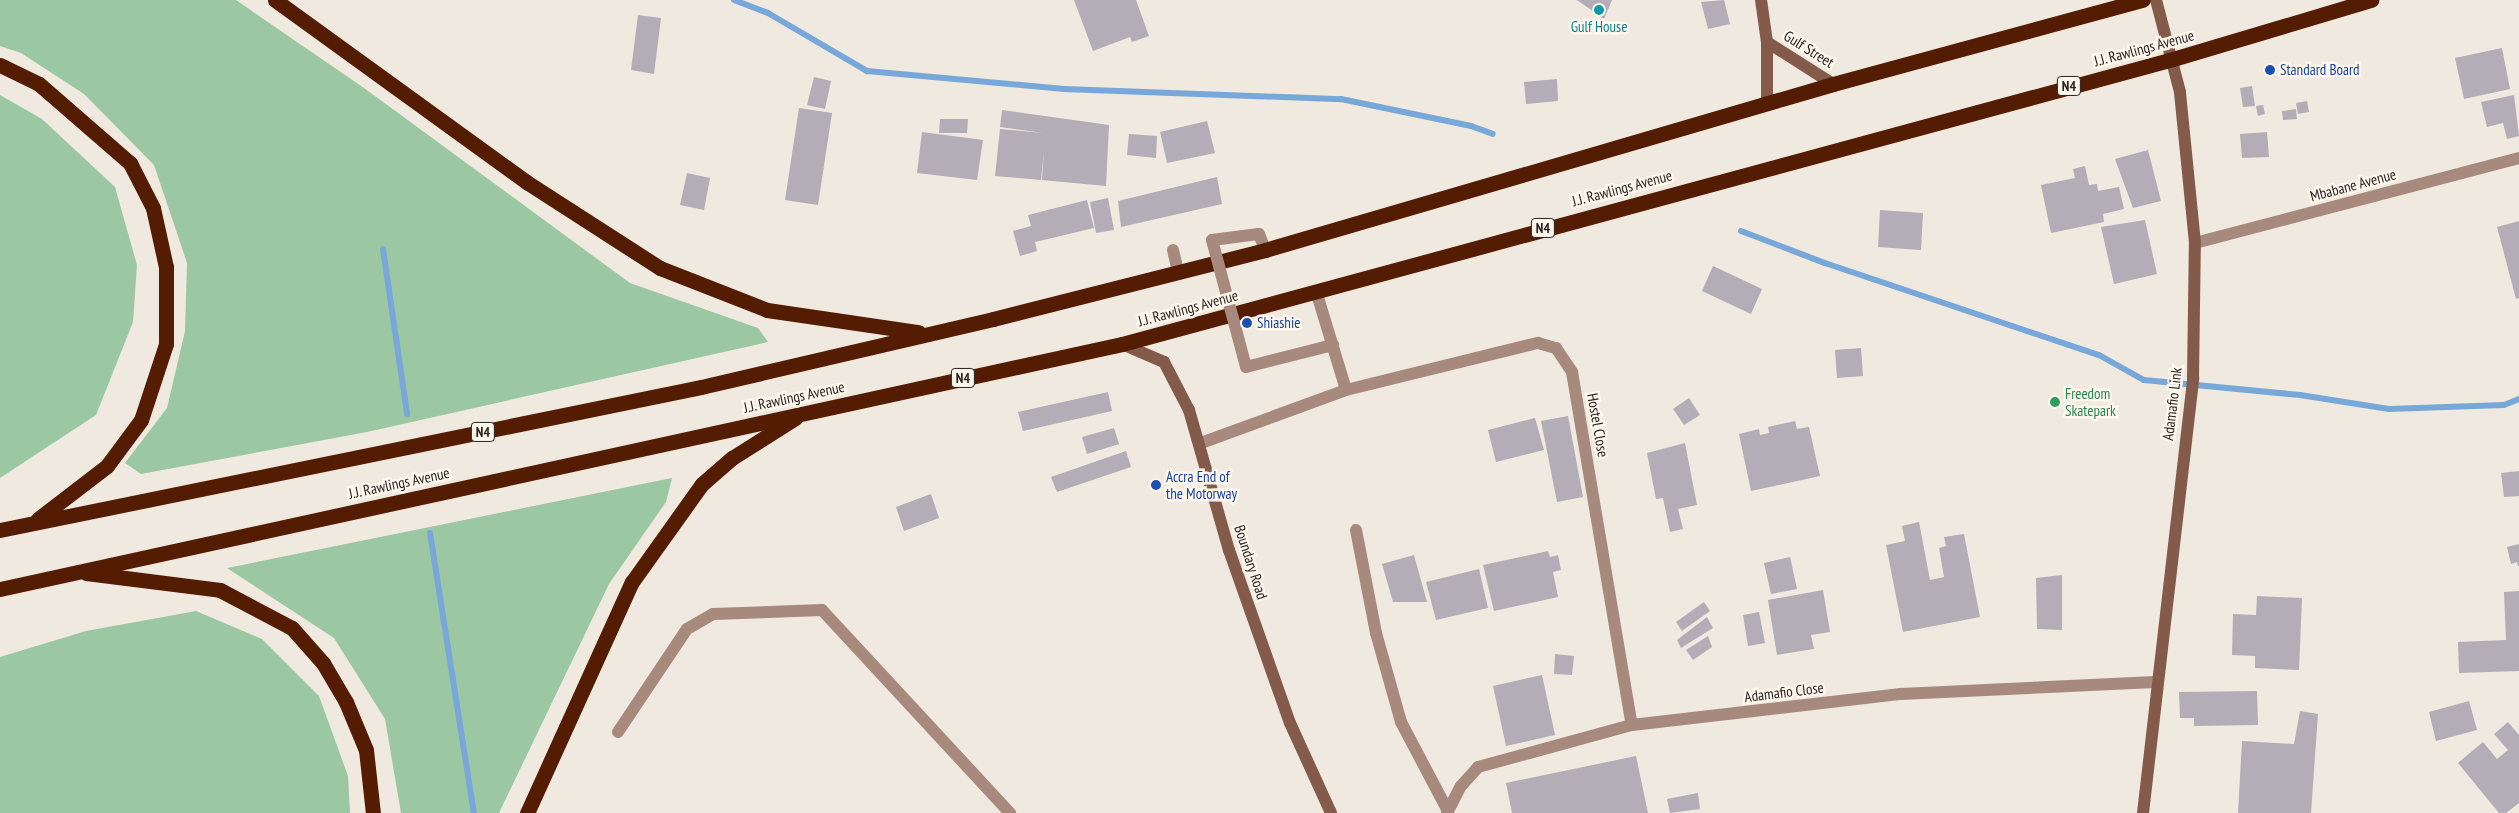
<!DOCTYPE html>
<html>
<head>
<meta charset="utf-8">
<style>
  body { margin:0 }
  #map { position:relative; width:2519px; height:813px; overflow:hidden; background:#f0e9df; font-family:"PT Sans Narrow",sans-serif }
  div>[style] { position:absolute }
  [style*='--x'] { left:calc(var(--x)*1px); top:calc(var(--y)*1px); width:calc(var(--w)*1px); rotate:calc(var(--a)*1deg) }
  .green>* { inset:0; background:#9bc8a3 }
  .stream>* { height:6px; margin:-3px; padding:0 3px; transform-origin:3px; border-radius:3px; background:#77a8d9 }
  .building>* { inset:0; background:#b2adb7 }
  .street>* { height:12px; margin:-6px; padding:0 6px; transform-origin:6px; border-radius:6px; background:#a7897e }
  .secondary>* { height:12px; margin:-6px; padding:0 6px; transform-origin:6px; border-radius:6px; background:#845a4b }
  .highway>* { height:15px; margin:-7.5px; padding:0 7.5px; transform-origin:7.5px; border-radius:7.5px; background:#531c03 }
  .street-bridge>* { height:12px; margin:-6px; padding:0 6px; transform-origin:6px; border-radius:6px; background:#a7897e }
  .dots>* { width:14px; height:14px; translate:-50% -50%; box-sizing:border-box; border:2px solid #fdf6ec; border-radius:50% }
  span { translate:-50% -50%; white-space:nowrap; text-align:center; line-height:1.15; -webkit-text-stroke:5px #fdf6ec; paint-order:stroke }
  .shield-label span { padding:1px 4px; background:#fdf6ec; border:1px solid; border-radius:4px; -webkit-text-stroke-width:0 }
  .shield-label { font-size:14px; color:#26231f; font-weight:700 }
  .culture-label { font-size:15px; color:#0d838f }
  .street-label { font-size:15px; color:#26231f }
  .transit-label { font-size:15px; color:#164399 }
  .left { translate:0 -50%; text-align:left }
  .leisure-label { font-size:15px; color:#27864d }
</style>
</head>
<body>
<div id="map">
  <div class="green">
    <div style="clip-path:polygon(0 0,236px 0,364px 88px,630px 283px,758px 328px,768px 342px,367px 432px,141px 474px,125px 463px,167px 408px,185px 331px,187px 263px,154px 165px,84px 94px,21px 53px,0 46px)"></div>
    <div style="clip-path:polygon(0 95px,42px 119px,115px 187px,137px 265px,133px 322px,96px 415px,0 478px)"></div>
    <div style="clip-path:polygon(672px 478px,666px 502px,609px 584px,499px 813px,401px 813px,385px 719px,334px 638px,227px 568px)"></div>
    <div style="clip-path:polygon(196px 611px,262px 639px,319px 696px,348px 776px,350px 813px,0 813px,0 657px,86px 631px)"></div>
  </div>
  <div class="stream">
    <div style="--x:734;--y:0;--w:36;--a:21"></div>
    <div style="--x:768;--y:13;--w:115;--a:30.4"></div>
    <div style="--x:867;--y:71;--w:198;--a:5.2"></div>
    <div style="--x:1064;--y:89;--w:277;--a:2.1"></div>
    <div style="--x:1341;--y:99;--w:133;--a:11.7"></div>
    <div style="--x:1471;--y:126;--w:23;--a:20"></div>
    <div style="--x:1741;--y:231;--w:90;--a:20.9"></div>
    <div style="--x:1825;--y:263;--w:289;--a:18.6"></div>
    <div style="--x:2099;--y:355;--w:51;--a:29.1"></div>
    <div style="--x:2144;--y:380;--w:157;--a:5.5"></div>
    <div style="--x:2300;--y:395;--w:90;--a:8.9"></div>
    <div style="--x:2389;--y:409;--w:115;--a:-2"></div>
    <div style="--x:2504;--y:405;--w:16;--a:-22"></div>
    <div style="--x:383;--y:249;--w:167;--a:81.7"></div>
    <div style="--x:430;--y:533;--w:283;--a:81.1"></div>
  </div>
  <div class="building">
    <div style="clip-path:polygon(1074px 0,1136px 0,1149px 36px,1132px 42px,1130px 37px,1093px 51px)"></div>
    <div style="clip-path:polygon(1577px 0,1612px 0,1604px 19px)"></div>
    <div style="clip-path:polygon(1724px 0,1730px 24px,1708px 29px,1701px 2px)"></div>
    <div style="clip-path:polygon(638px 15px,661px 18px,654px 74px,631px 70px)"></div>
    <div style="clip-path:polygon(2502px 48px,2510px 89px,2464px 99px,2455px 58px)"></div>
    <div style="clip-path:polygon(814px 77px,831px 81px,825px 109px,807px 105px)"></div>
    <div style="clip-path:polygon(1557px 79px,1558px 101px,1526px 104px,1524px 82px)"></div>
    <div style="clip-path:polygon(2252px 86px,2255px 106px,2243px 107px,2240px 88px)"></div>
    <div style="clip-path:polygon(2514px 95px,2519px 136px,2507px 139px,2503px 123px,2487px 127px,2481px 102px)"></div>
    <div style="clip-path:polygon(2307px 101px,2309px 112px,2298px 114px,2296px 103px)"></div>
    <div style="clip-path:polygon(2263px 105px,2265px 114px,2258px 116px,2256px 106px)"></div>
    <div style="clip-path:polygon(799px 108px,832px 113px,818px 205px,785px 200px)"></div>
    <div style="clip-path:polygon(2296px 109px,2297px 119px,2283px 120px,2282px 111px)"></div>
    <div style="clip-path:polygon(1002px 110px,1109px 125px,1106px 186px,1042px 180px,1044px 151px,1041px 180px,995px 176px,1000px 129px,1043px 133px,1000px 127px)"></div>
    <div style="clip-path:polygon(940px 119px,968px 119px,967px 133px,939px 133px)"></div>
    <div style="clip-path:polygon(1207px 121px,1215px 153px,1167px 163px,1160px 132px)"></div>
    <div style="clip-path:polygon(922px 132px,983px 140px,977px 180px,917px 173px)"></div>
    <div style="clip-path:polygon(2267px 132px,2269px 157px,2242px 158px,2240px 134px)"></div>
    <div style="clip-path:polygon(1129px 134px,1157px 136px,1156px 158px,1127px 155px)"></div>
    <div style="clip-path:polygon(2148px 150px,2161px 201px,2133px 208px,2115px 159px)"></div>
    <div style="clip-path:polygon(2085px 166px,2089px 185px,2097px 184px,2098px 191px,2119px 187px,2124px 209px,2103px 214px,2104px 222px,2051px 233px,2041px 185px,2075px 178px,2073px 169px)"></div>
    <div style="clip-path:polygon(687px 173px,710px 178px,704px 210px,680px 205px)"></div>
    <div style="clip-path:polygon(1217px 177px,1222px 204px,1121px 227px,1118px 201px)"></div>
    <div style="clip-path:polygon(1108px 198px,1114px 230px,1096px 233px,1090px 202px)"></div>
    <div style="clip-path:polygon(1087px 200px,1094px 228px,1035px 242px,1037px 251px,1020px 256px,1013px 231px,1031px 226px,1028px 215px)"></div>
    <div style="clip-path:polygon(1880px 210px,1923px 213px,1921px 250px,1878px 247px)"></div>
    <div style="clip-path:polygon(2145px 220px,2157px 274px,2114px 284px,2101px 227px)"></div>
    <div style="clip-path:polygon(2519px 221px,2519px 298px,2516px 299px,2497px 227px)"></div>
    <div style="clip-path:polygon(1713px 266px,1762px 289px,1751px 314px,1702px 291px)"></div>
    <div style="clip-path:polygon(1861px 348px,1863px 376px,1837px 378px,1835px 350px)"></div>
    <div style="clip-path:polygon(1108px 392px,1112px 411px,1023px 431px,1018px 412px)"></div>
    <div style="clip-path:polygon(1689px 398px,1700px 415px,1684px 425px,1673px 409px)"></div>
    <div style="clip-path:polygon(1568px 416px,1583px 497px,1557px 502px,1541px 421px)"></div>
    <div style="clip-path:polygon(1535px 418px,1544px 450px,1496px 462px,1488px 430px)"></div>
    <div style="clip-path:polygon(1795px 421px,1797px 429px,1809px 427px,1820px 476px,1751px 491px,1739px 434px,1759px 429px,1760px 435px,1769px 433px,1768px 427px)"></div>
    <div style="clip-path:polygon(1114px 428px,1119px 444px,1087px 454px,1082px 437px)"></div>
    <div style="clip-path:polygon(1685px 443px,1697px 505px,1678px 509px,1683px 529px,1670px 532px,1663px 498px,1656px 499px,1647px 453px)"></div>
    <div style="clip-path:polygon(1126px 451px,1131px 467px,1057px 492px,1051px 477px)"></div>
    <div style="clip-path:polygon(2519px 471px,2519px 496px,2504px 497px,2501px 473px)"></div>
    <div style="clip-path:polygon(931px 494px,939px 518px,904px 531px,896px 507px)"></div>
    <div style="clip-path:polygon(1919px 522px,1930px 580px,1944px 577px,1939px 548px,1946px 546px,1944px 537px,1964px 534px,1980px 617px,1903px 632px,1886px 545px,1905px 541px,1902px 526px)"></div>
    <div style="clip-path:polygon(2519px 544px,2519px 566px,2518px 566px,2517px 562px,2511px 564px,2507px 547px)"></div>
    <div style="clip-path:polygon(1548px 551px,1550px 557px,1558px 555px,1561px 570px,1553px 572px,1558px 597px,1494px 611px,1483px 565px)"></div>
    <div style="clip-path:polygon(1414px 555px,1427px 602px,1393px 602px,1382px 564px)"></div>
    <div style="clip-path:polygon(1790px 557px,1797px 589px,1771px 594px,1764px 563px)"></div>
    <div style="clip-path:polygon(1479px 569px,1488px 608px,1436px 620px,1426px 582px)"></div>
    <div style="clip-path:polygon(2062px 575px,2062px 630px,2037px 629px,2036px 578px)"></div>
    <div style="clip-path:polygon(1823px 590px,1830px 632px,1811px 635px,1814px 649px,1777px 655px,1768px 600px)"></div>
    <div style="clip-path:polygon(2519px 591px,2519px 671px,2459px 673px,2458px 642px,2506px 640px,2504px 592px)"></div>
    <div style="clip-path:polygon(2257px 596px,2302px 598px,2299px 670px,2255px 668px,2255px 656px,2232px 655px,2233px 614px,2256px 615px)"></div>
    <div style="clip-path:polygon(1704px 602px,1710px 611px,1682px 631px,1676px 622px)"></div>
    <div style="clip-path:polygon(1759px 612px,1765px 643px,1748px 646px,1743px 615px)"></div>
    <div style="clip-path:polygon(1707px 617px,1713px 628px,1681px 648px,1677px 640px)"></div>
    <div style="clip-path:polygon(1708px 636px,1712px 647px,1693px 660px,1686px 650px)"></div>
    <div style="clip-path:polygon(1555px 654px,1574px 656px,1572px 675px,1554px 674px)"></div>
    <div style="clip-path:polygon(1542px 675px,1555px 735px,1506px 746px,1493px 686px)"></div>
    <div style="clip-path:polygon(2257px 691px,2258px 725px,2194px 726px,2194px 718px,2180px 718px,2179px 692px)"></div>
    <div style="clip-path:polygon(2469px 701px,2477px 730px,2436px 741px,2429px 712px)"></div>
    <div style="clip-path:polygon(2300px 711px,2318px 714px,2311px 813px,2238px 813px,2242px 741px,2294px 744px)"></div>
    <div style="clip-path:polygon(2508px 722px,2519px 735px,2519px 803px,2506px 813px,2499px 813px,2458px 763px,2483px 742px,2497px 759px,2508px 750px,2494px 734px)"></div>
    <div style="clip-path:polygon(1636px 756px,1648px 813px,1512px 813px,1506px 783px)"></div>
    <div style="clip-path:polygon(1698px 793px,1700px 809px,1670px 813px,1667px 799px)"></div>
  </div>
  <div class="street">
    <div style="--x:1212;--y:240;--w:47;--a:-7.3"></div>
    <div style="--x:1259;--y:234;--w:17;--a:69"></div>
    <div style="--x:2195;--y:243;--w:335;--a:-14.7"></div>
    <div style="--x:1173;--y:250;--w:23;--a:77"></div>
    <div style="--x:1316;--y:291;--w:103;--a:73.1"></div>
    <div style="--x:1246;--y:367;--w:90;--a:-14.2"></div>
    <div style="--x:1201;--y:443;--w:154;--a:-20.1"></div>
    <div style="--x:1346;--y:390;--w:198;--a:-13.8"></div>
    <div style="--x:1538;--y:343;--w:19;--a:16"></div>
    <div style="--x:1556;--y:348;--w:29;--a:56"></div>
    <div style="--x:1572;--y:372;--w:358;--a:80.4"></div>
    <div style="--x:1356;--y:530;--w:105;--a:79"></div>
    <div style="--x:1376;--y:633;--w:92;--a:74.3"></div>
    <div style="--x:1401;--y:722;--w:101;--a:62.2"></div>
    <div style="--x:618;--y:732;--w:124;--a:-56.2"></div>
    <div style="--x:687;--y:629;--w:30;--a:-30"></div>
    <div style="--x:713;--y:614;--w:109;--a:-2.1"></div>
    <div style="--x:822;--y:610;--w:277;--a:47.2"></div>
    <div style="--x:1447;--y:813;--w:30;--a:-63"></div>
    <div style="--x:1461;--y:786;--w:25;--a:-48"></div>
    <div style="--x:1478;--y:767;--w:160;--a:-15.3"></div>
    <div style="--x:1632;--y:725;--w:271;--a:-6.6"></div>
    <div style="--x:1901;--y:694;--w:254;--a:-2.7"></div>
  </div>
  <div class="secondary">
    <div style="--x:1761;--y:0;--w:42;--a:81.9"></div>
    <div style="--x:1767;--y:42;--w:62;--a:90"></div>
    <div style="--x:1767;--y:42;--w:78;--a:32.5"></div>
    <div style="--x:1122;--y:344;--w:46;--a:23.2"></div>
    <div style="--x:1164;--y:362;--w:54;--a:62.5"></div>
    <div style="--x:1189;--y:410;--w:146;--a:74.1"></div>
    <div style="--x:1229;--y:550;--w:183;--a:70.6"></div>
    <div style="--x:1290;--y:723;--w:99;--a:65.5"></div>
    <div style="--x:2143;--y:813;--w:438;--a:-83.4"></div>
    <div style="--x:2193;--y:378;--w:135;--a:-89.2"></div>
    <div style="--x:2195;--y:243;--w:152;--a:-95.7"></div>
    <div style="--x:2180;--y:92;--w:95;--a:-104.6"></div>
  </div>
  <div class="highway">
    <div style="--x:275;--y:0;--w:312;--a:35.9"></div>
    <div style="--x:528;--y:183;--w:157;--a:32.8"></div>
    <div style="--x:660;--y:268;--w:115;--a:21.4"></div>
    <div style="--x:767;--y:310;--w:153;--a:8.3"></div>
    <div style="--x:0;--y:65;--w:43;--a:26"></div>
    <div style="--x:39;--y:84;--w:121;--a:41"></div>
    <div style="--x:130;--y:163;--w:51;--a:62.9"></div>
    <div style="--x:153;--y:208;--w:60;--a:77.6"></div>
    <div style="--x:166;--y:267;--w:77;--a:90"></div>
    <div style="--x:166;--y:344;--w:80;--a:108.2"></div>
    <div style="--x:141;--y:420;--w:57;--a:126.5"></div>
    <div style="--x:107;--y:466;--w:87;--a:142.5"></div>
    <div style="--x:0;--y:530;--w:715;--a:-11.53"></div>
    <div style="--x:701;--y:387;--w:300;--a:-13.1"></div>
    <div style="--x:993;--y:319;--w:281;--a:-14.2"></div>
    <div style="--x:1265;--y:250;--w:592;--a:-16.29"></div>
    <div style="--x:1833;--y:84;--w:321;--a:-15.2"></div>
    <div style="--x:86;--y:573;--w:135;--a:7.2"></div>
    <div style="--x:220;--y:590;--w:81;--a:27.8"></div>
    <div style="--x:292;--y:628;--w:47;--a:48.5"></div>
    <div style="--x:323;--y:663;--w:45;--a:59.5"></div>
    <div style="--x:346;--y:702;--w:52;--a:67.4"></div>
    <div style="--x:366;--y:750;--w:63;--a:83.7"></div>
    <div style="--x:0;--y:589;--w:1148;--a:-12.32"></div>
    <div style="--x:1122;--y:344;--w:1089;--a:-15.17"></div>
    <div style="--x:2173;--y:59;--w:207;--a:-16.6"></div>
    <div style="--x:527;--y:813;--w:254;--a:-65.6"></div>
    <div style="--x:632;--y:582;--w:120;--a:-54.5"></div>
    <div style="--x:702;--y:484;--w:40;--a:-41"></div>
    <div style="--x:732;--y:458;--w:75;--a:-32.4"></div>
  </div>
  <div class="street-bridge">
    <div style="--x:1212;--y:240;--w:131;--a:75"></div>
  </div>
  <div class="dots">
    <div style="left:1599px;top:10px;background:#0f9aa8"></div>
    <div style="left:2270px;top:70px;background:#1a4fb4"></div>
    <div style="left:1247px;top:323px;background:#1a4fb4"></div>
    <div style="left:2055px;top:402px;background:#2e9e5b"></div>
    <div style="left:1156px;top:485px;background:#1a4fb4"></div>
  </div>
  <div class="shield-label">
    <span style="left:2069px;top:86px">N4</span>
    <span style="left:1543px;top:228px">N4</span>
    <span style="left:963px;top:378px">N4</span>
    <span style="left:483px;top:432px">N4</span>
  </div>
  <div class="culture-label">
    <span style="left:1599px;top:27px">Gulf House</span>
  </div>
  <div class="street-label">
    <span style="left:2144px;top:48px;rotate:-15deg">J.J. Rawlings Avenue</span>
    <span style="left:1809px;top:49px;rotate:32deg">Gulf Street</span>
    <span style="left:2353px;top:185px;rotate:-15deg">Mbabane Avenue</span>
    <span style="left:1622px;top:188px;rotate:-15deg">J.J. Rawlings Avenue</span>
    <span style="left:1188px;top:308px;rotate:-15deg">J.J. Rawlings Avenue</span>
    <span style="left:794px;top:397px;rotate:-12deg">J.J. Rawlings Avenue</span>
    <span style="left:2172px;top:404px;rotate:-83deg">Adamafio Link</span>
    <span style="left:1598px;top:425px;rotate:80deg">Hostel Close</span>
    <span style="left:399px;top:483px;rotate:-12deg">J.J. Rawlings Avenue</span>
    <span style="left:1251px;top:562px;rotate:72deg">Boundary Road</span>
    <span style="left:1784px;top:692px;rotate:-7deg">Adamafio Close</span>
  </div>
  <div class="transit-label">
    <span class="left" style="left:2280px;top:70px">Standard Board</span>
    <span class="left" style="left:1257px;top:323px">Shiashie</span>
    <span class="left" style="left:1166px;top:485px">Accra End of<br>the Motorway</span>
  </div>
  <div class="leisure-label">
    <span class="left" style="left:2065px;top:402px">Freedom<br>Skatepark</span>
  </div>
</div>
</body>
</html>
